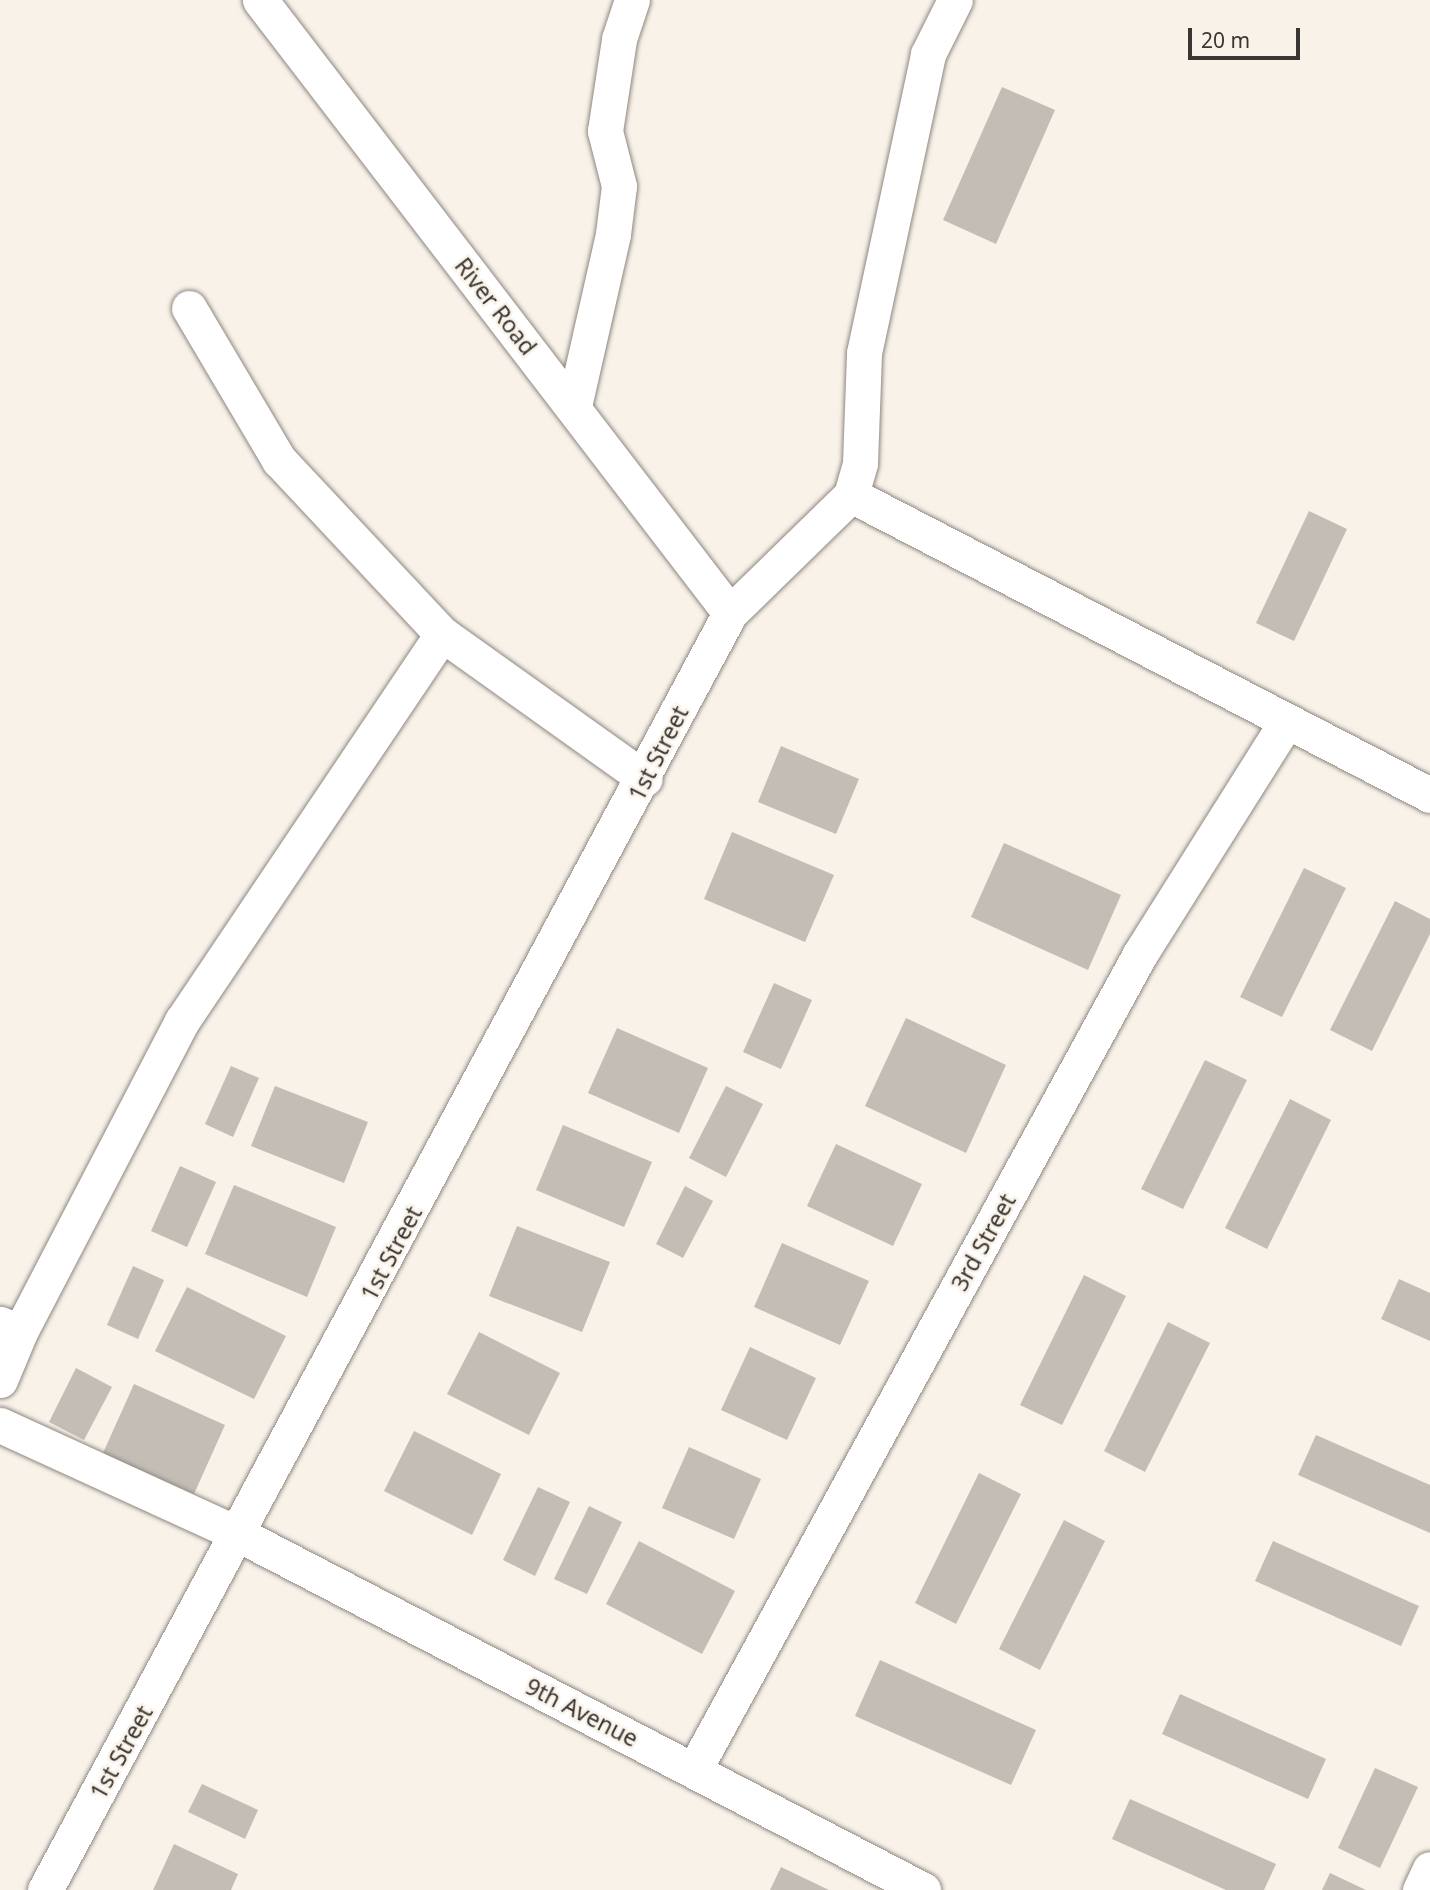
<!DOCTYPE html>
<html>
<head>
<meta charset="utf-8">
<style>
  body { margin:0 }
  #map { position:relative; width:1430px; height:1890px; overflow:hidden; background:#f9f2e9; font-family:"Noto Sans",sans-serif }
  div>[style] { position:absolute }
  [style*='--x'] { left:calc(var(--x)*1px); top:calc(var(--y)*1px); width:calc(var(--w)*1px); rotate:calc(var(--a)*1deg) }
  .building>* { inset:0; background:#c4bdb5 }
  .roads { filter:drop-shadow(0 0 2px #8e8780) drop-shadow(0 0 2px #8e8780) }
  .street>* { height:35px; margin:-17.5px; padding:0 17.5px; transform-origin:17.5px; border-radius:17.5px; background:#fff }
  span { translate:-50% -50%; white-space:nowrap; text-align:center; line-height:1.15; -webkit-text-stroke:5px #f9f2e9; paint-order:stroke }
  .street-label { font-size:23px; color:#393633 }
  .scale { position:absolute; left:1188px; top:28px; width:112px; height:32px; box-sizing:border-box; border:4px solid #393633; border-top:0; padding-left:9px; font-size:21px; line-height:24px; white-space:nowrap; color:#393633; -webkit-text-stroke:5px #f9f2e9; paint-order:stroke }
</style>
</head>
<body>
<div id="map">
  <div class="building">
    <div style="clip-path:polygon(1002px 87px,1055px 110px,996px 244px,943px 220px)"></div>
    <div style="clip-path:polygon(1309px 511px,1347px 529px,1294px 641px,1256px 623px)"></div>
    <div style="clip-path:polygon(781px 746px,859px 779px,836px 834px,758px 802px)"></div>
    <div style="clip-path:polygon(732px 832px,834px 875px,805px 942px,704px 899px)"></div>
    <div style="clip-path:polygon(1004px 843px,1121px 895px,1088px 970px,971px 917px)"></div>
    <div style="clip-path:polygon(1304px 868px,1346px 888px,1282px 1017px,1240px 997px)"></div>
    <div style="clip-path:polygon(1395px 901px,1430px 919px,1430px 934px,1372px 1051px,1330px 1030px)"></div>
    <div style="clip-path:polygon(774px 983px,812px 1000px,781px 1069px,743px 1052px)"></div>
    <div style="clip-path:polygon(906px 1018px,1006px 1065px,966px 1153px,865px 1106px)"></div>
    <div style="clip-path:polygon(617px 1028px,708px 1068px,679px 1133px,588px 1093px)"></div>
    <div style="clip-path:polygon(1205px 1060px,1247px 1080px,1183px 1209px,1141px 1189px)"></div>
    <div style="clip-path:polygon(231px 1066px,259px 1078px,233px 1137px,205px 1124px)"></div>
    <div style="clip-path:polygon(275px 1086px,368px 1122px,344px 1183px,251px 1146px)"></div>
    <div style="clip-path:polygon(726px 1086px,763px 1104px,726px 1177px,689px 1158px)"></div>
    <div style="clip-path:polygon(1290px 1099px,1331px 1120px,1267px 1249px,1225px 1228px)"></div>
    <div style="clip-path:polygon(563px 1125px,652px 1162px,624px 1227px,536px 1190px)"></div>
    <div style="clip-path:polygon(836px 1144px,922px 1184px,893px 1246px,807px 1206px)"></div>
    <div style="clip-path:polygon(180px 1166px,216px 1182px,187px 1247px,151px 1231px)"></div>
    <div style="clip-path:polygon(234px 1185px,336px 1227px,307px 1297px,205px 1254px)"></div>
    <div style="clip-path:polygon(685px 1186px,713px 1201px,683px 1258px,656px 1244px)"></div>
    <div style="clip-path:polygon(517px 1226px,610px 1262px,582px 1332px,489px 1296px)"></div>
    <div style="clip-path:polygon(782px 1243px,869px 1281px,840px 1345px,754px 1307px)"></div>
    <div style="clip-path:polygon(133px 1266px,164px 1280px,138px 1339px,107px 1325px)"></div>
    <div style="clip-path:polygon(1084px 1275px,1126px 1296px,1062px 1425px,1020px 1405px)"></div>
    <div style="clip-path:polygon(1399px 1279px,1430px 1293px,1430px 1341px,1381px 1319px)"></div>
    <div style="clip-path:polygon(187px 1287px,286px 1336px,254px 1399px,155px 1351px)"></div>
    <div style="clip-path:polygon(1168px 1322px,1210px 1343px,1145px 1472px,1104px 1451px)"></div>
    <div style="clip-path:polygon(479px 1332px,560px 1373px,529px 1435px,447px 1394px)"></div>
    <div style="clip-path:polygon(750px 1347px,816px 1378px,787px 1440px,721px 1410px)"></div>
    <div style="clip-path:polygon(76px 1368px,112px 1387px,84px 1440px,49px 1422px)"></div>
    <div style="clip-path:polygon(134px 1384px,225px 1425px,194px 1494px,103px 1453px)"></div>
    <div style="clip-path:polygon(414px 1431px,501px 1474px,472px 1535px,384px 1491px)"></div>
    <div style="clip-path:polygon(1316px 1435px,1430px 1485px,1430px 1533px,1298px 1475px)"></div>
    <div style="clip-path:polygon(689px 1447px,761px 1479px,734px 1539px,662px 1508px)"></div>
    <div style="clip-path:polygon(979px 1473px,1021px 1494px,956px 1624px,915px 1603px)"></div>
    <div style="clip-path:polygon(538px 1487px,570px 1502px,535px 1576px,503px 1560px)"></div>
    <div style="clip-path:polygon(589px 1506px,622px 1522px,587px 1594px,554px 1579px)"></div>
    <div style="clip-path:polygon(1064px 1520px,1105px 1541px,1040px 1670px,999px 1649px)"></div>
    <div style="clip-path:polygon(639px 1541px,735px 1591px,702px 1654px,606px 1604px)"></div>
    <div style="clip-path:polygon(1273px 1541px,1419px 1606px,1401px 1646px,1255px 1581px)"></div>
    <div style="clip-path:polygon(880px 1660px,1036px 1730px,1011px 1785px,855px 1716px)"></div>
    <div style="clip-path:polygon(1180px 1694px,1326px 1759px,1308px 1799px,1162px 1734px)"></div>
    <div style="clip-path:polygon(1375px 1768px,1418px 1787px,1380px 1868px,1338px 1848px)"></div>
    <div style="clip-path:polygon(202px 1784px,258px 1810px,245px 1839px,188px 1812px)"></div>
    <div style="clip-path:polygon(1130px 1799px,1276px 1864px,1264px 1890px,1226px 1890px,1112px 1839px)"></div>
    <div style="clip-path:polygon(174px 1844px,238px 1874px,231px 1890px,153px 1890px)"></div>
    <div style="clip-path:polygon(781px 1867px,829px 1890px,770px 1890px)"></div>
    <div style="clip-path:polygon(1330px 1873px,1366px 1890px,1322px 1890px)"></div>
  </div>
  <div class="roads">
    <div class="street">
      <div style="--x:260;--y:0;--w:772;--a:52.52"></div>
      <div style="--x:189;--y:308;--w:177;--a:59.4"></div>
      <div style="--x:279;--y:460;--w:238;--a:46.9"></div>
      <div style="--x:442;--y:634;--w:249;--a:35.5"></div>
      <div style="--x:574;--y:406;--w:176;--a:-77.2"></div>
      <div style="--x:613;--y:234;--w:48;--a:-82.9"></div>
      <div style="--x:619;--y:186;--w:57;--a:-104.3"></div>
      <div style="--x:605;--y:131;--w:93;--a:-81.3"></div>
      <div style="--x:619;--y:39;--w:41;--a:-71.6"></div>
      <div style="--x:851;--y:495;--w:652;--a:27.39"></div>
      <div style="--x:20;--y:1332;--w:351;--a:-62.5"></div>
      <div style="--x:182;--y:1021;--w:466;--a:-56.1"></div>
      <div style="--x:0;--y:1380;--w:52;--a:-67.4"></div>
      <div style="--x:20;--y:1332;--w:22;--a:-158"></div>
      <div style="--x:0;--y:1425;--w:264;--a:24.6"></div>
      <div style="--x:240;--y:1535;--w:770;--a:27.46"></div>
      <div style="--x:694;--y:1770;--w:930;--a:-61.34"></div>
      <div style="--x:1140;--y:954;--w:274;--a:-57.8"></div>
      <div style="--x:45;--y:1890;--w:1449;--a:-61.79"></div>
      <div style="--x:730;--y:613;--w:169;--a:-44.3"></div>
      <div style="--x:851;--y:495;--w:33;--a:-74"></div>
      <div style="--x:860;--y:463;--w:110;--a:-87.9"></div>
      <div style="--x:864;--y:353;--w:306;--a:-77.9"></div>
      <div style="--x:928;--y:54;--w:60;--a:-63.4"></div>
      <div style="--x:1420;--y:1890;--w:23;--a:-65"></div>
    </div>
  </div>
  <div class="street-label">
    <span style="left:496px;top:306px;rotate:52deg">River Road</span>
    <span style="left:658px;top:753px;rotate:-63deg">1st Street</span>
    <span style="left:983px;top:1242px;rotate:-61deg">3rd Street</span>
    <span style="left:391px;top:1253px;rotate:-62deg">1st Street</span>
    <span style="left:582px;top:1712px;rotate:27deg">9th Avenue</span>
    <span style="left:121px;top:1752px;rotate:-61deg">1st Street</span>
  </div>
  <div class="scale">20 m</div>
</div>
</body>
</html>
